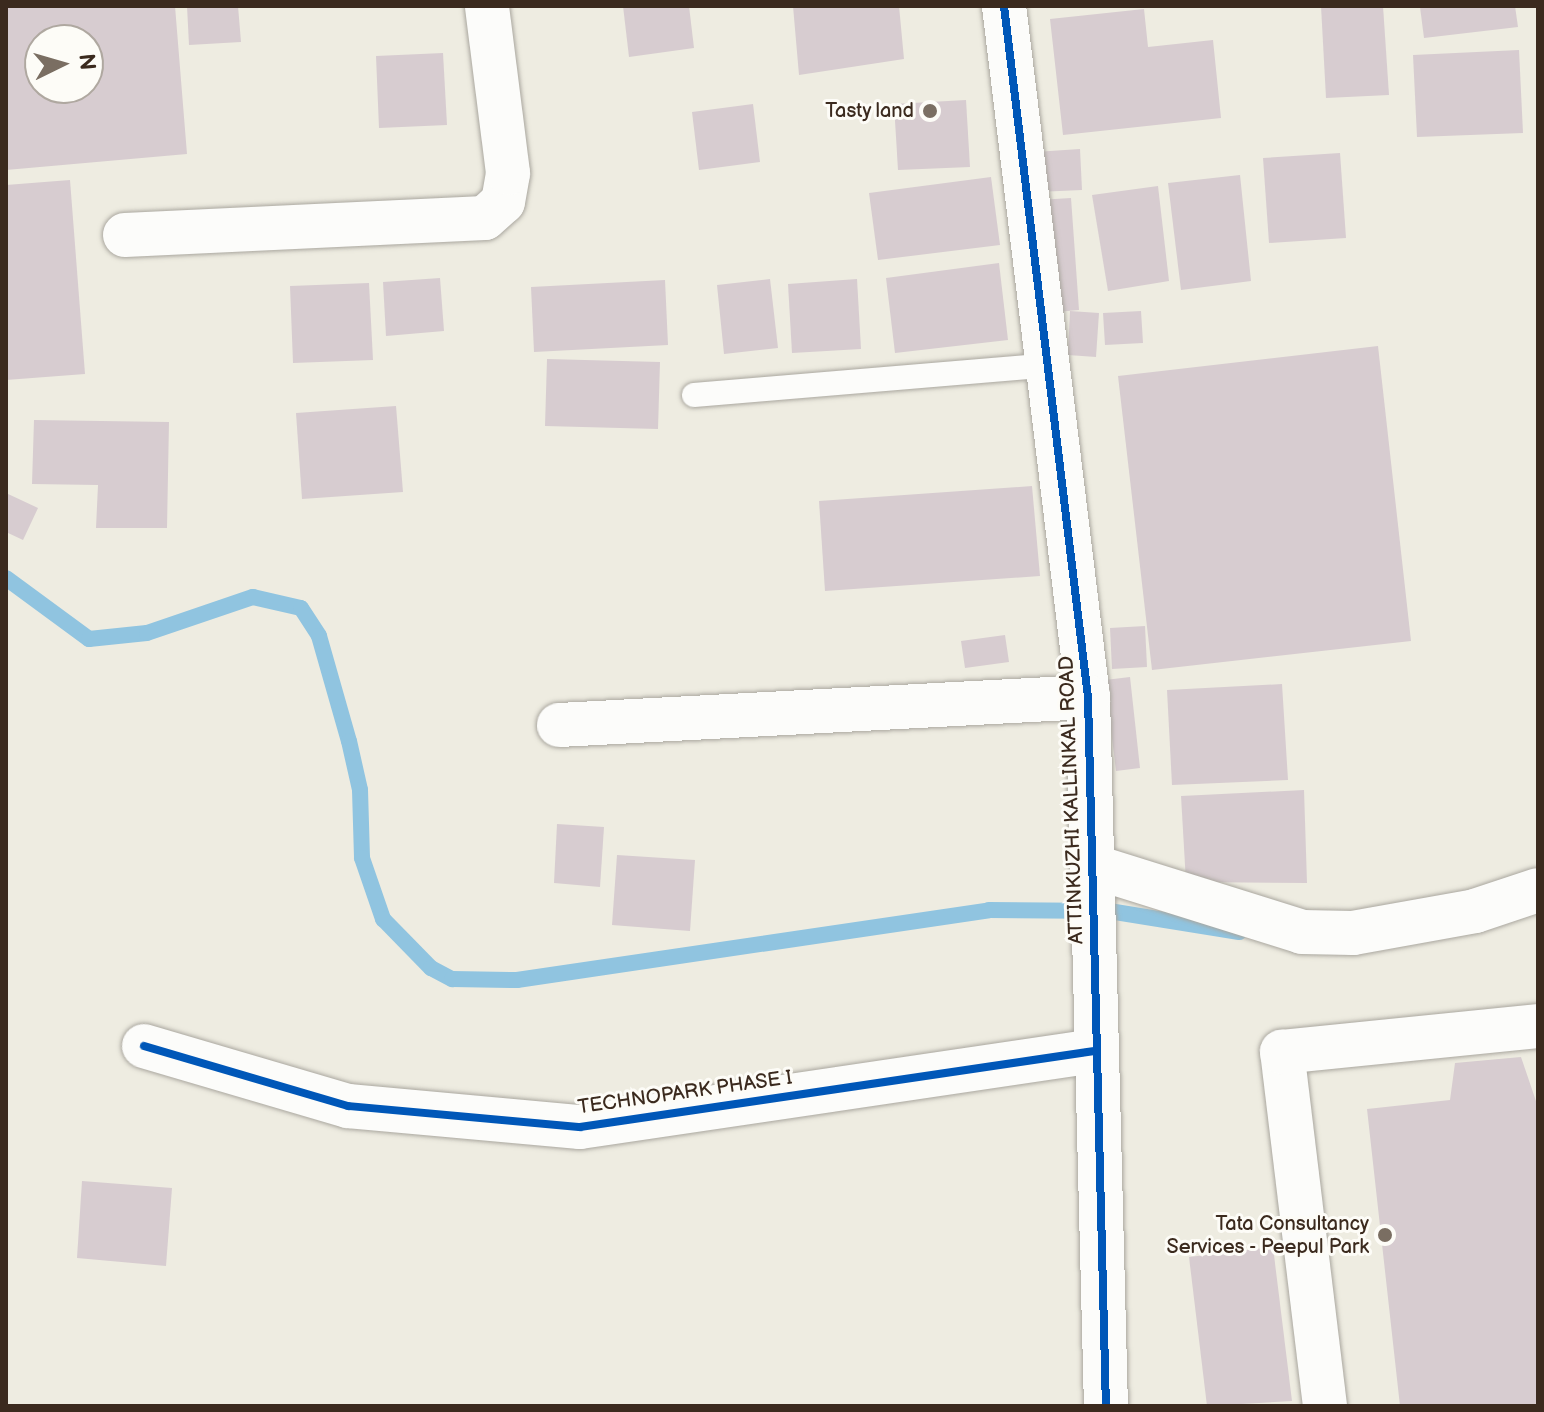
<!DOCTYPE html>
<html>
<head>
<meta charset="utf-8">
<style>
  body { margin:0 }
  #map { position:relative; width:1544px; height:1412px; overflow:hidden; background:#eeece1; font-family:"Balsamiq Sans",sans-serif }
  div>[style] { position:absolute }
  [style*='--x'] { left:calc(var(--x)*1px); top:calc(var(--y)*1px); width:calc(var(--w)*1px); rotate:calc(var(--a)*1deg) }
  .stream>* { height:16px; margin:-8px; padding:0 8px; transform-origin:8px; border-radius:8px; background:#90c4e0 }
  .building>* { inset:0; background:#d7ccd0 }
  .roads { filter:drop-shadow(0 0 2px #aaa79f) drop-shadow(0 0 2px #aaa79f) }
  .service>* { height:24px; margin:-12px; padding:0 12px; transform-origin:12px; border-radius:12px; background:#fcfcfa }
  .minor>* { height:44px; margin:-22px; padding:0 22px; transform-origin:22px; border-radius:22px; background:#fcfcfa }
  .cycleway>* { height:8px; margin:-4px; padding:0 4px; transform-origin:4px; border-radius:4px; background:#0057b8 }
  .dots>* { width:22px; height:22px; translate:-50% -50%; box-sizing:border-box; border:4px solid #fdfcf7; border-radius:50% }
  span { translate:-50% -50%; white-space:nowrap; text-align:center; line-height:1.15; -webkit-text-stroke:6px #fdfcf7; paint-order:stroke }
  .poi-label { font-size:20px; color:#3b2a1e }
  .right { translate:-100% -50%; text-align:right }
  .street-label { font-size:20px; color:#3b2a1e }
  .frame { position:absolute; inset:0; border:8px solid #3b2a1e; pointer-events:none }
  .north { position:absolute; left:24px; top:24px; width:80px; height:80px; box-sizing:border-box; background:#fdfcf7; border:2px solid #afa8a0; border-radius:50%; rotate:85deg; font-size:22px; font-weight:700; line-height:32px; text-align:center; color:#3b2a1e }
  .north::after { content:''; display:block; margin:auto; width:28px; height:36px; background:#7a6e62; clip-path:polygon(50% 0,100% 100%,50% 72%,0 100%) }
</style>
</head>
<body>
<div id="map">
  <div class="stream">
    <div style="--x:6;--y:578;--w:103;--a:36.3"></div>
    <div style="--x:89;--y:639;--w:58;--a:-5.9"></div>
    <div style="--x:147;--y:633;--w:112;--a:-18.8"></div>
    <div style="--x:253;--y:597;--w:49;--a:12.9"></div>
    <div style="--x:301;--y:608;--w:33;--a:57"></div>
    <div style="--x:319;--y:636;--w:109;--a:74.1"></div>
    <div style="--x:349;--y:741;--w:50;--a:77.3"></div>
    <div style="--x:360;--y:790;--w:68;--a:88.3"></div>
    <div style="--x:362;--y:858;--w:65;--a:71"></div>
    <div style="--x:383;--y:919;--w:69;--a:45.6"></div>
    <div style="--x:431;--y:968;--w:24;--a:28"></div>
    <div style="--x:452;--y:979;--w:65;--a:0.9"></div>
    <div style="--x:517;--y:980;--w:477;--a:-8.4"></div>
    <div style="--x:989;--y:910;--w:120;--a:0.5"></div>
    <div style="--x:1109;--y:911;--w:132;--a:9.2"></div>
  </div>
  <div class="building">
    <div style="clip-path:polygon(evenodd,6px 6px,175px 6px,187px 154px,6px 170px,6px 6px,40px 40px,88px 40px,88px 88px,40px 88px,40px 40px)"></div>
    <div style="clip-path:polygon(187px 6px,238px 6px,241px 42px,189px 45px)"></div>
    <div style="clip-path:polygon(623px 6px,689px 6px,694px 48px,629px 57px)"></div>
    <div style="clip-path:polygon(793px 6px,899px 6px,904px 59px,799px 75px)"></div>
    <div style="clip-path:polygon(1321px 6px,1383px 6px,1389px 95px,1326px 98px)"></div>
    <div style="clip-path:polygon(1515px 6px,1518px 27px,1424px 38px,1420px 7px)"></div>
    <div style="clip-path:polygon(1144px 9px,1148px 47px,1213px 40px,1221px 118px,1063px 135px,1050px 19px)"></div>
    <div style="clip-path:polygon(1519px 50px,1523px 133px,1417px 137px,1413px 55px)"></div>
    <div style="clip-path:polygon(443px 53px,447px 125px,379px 128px,376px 56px)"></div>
    <div style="clip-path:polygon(966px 100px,970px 167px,898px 170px,894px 104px)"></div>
    <div style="clip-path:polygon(753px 104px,760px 162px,699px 170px,692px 112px)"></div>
    <div style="clip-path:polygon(1080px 149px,1082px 190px,1037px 192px,1035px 152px)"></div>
    <div style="clip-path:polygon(1340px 153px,1346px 238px,1269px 243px,1263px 158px)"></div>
    <div style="clip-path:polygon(1240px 175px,1251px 281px,1181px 290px,1168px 183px)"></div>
    <div style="clip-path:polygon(991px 177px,1000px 245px,878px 260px,869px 193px)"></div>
    <div style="clip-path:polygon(70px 180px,85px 374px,6px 380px,6px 185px)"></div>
    <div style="clip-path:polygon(1158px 186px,1169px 281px,1108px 291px,1092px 195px)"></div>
    <div style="clip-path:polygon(1071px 198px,1079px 310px,1045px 313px,1038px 200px)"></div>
    <div style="clip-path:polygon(999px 263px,1008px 340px,895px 353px,886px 278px)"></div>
    <div style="clip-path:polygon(440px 278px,444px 331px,386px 336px,383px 282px)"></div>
    <div style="clip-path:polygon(770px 279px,778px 348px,724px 354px,717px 285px)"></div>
    <div style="clip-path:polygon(857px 279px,861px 349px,792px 353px,788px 284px)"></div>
    <div style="clip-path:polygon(665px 280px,668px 345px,534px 352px,531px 287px)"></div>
    <div style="clip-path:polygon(369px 283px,373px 360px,293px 363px,290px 286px)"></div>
    <div style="clip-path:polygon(1070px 311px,1099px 313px,1096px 357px,1068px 355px)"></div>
    <div style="clip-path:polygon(1141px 311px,1143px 343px,1105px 345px,1103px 313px)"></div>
    <div style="clip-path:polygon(1378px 346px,1411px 641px,1152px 670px,1118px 376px)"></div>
    <div style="clip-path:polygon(547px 359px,660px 362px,658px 429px,545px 426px)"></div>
    <div style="clip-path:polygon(396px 406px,403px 492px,302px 499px,296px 413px)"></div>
    <div style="clip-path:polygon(34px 420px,169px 422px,167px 528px,96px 528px,98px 485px,32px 484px)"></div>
    <div style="clip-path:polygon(1032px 486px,1040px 576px,825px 591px,819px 501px)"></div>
    <div style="clip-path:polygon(6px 493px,38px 508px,23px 540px,6px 532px)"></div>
    <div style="clip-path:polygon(1145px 626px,1147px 667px,1112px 669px,1110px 628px)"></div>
    <div style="clip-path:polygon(1005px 635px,1009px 662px,965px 668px,961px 641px)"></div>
    <div style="clip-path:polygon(1130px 677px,1140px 768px,1116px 771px,1105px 680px)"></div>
    <div style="clip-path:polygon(1282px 684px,1288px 780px,1172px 785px,1167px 690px)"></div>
    <div style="clip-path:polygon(1304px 790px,1307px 883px,1186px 882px,1181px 796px)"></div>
    <div style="clip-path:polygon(557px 824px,604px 827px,600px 887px,554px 883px)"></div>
    <div style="clip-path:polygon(617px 855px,695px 860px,690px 931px,612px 925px)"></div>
    <div style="clip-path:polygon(1521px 1057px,1538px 1107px,1538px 1406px,1400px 1406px,1367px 1109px,1450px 1100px,1455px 1063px)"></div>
    <div style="clip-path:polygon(82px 1181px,172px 1188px,166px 1266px,77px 1258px)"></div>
    <div style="clip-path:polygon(1273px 1247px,1292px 1401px,1207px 1406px,1189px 1257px)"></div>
  </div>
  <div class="roads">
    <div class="service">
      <div style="--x:694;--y:395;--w:359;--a:-4.8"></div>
    </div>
    <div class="minor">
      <div style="--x:1004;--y:6;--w:696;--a:83.07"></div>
      <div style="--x:1088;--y:697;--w:709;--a:88.55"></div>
      <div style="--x:125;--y:235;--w:360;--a:-2.7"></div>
      <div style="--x:485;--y:218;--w:24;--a:-42"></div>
      <div style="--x:503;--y:202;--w:29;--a:-80"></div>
      <div style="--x:508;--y:173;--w:168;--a:-97.2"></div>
      <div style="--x:559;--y:725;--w:530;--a:-3.03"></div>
      <div style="--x:1092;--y:866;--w:220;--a:17.4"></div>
      <div style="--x:1302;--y:932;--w:51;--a:1.1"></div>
      <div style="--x:1353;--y:933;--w:124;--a:-10.2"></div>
      <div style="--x:1475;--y:911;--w:66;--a:-18.4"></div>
      <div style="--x:144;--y:1046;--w:213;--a:16.4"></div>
      <div style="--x:348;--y:1106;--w:233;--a:5.2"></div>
      <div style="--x:580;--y:1127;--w:520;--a:-8.41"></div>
      <div style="--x:1325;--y:1406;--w:357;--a:-96.9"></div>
      <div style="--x:1282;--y:1052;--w:257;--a:-5.8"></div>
    </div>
  </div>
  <div class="cycleway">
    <div style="--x:1004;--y:6;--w:696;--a:83.07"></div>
    <div style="--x:1088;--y:697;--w:709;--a:88.55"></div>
    <div style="--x:144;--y:1046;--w:213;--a:16.4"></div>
    <div style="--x:348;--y:1106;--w:233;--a:5.2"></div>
    <div style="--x:580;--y:1127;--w:520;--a:-8.41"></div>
  </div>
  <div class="dots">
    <div style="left:930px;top:111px;background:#7a6e62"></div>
    <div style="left:1385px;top:1235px;background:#7a6e62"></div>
  </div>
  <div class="poi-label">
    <span class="right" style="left:914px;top:111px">Tasty land</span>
    <span class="right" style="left:1369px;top:1236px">Tata Consultancy<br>Services - Peepul Park</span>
  </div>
  <div class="street-label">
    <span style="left:1072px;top:800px;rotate:-92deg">ATTINKUZHI KALLINKAL ROAD</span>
    <span style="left:685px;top:1093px;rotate:-8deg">TECHNOPARK PHASE I</span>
  </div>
  <div class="frame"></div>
  <div class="north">N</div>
</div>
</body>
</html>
